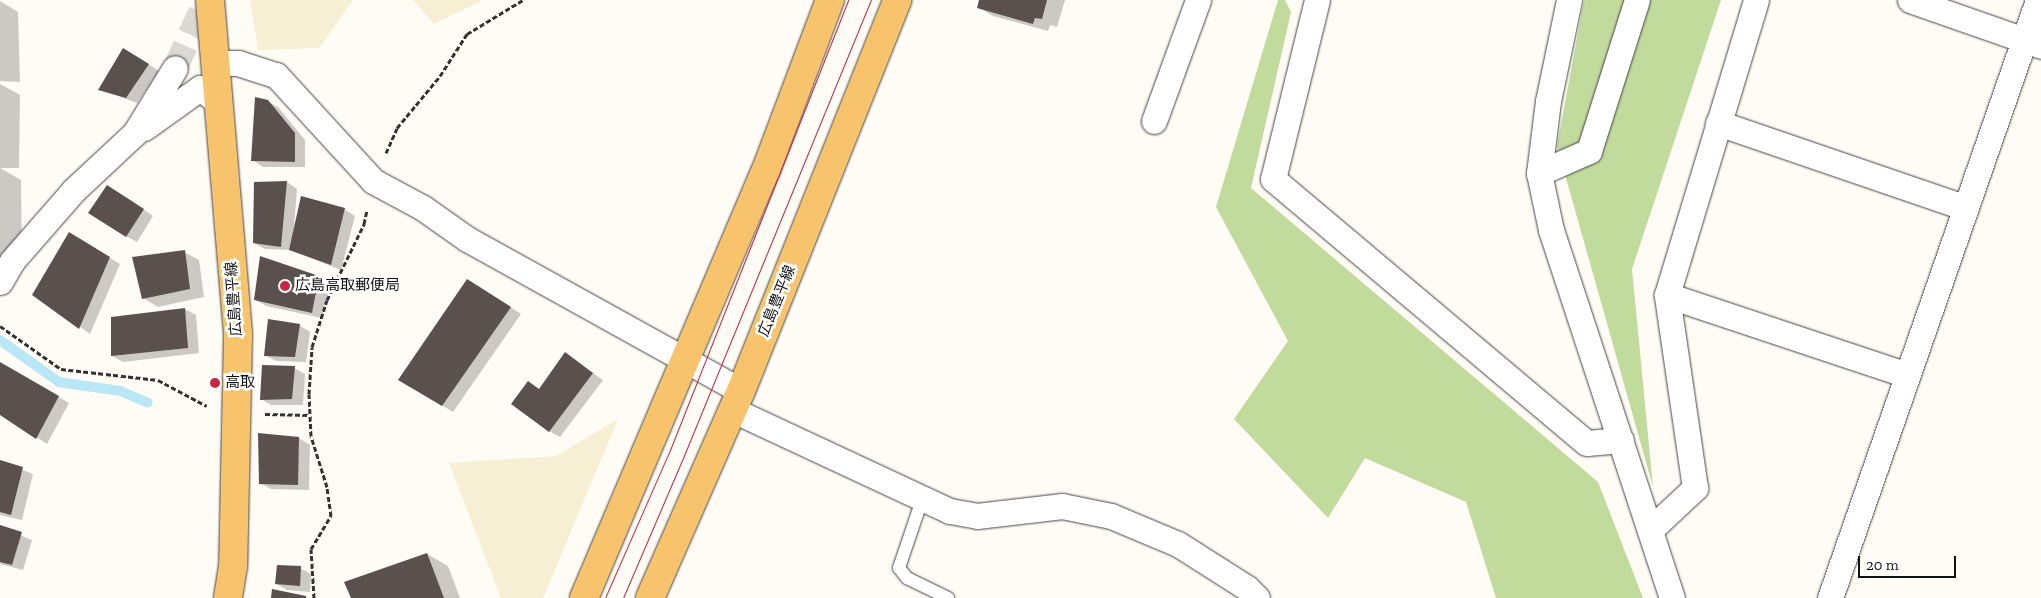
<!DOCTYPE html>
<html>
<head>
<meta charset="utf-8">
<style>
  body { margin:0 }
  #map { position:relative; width:2041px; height:598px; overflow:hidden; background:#fffcf5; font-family:"Zilla Slab","Noto Sans JP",serif }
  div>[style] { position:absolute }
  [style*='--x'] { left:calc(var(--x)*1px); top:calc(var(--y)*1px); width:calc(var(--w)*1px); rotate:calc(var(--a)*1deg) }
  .farmland>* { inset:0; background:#f6efd4 }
  .forest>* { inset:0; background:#c1db9d }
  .shadow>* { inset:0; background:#0003 }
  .stream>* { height:10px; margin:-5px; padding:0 5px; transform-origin:5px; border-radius:5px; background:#bae7f6 }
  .building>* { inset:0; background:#5a504d }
  .minor-tunnel>* { height:25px; margin-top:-12.5px; transform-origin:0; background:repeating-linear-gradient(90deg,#dbd9d3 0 25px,transparent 0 37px) }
  .path>* { height:3px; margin-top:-1.5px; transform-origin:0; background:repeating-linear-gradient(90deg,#333 0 5px,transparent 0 7.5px) }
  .roads { filter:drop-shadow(0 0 1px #444) drop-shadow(0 0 1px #444) }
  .service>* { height:12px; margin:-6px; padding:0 6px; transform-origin:6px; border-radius:6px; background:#fff }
  .minor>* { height:25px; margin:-12.5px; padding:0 12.5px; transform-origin:12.5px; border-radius:12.5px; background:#fff }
  .primary>* { height:28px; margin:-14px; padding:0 14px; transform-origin:14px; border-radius:14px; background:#f7c46d }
  .tram>* { height:1px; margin:-0.5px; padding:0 0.5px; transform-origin:0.5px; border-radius:0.5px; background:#c22842 }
  .dots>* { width:14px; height:14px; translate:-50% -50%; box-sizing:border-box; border:2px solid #fff; border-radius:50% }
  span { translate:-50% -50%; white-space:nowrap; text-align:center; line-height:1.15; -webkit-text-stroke:5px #fff; paint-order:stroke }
  .poi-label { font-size:15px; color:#111 }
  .left { translate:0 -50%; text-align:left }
  .street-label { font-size:15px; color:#111 }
  .scale { position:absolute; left:1858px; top:556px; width:98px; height:22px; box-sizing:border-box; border:2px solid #111; border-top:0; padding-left:6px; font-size:15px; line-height:18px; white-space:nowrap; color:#111; -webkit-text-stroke:4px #fff; paint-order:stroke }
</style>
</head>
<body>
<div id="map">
  <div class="farmland">
    <div style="clip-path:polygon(250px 0,353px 0,319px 48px,258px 50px)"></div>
    <div style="clip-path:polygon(413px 0,483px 0,434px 24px)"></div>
    <div style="clip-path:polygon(618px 419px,543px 598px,501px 598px,449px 463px,556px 456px)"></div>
  </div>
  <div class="forest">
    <div style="clip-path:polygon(1278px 0,1285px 0,1291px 12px,1251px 188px,1598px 482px,1643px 598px,1496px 598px,1466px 502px,1365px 458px,1328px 518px,1234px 419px,1288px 341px,1216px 207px)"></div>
    <div style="clip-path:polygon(1584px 0,1721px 0,1632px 269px,1653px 487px,1557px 146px)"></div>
  </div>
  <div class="shadow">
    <div style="clip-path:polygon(980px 0,1065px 0,1057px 27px,1050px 25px,1048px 31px,993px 16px,978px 7px)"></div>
    <div style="clip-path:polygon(0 1px,18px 12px,20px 82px,0 81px)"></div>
    <div style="clip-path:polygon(134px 55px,159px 71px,137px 103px,100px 89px)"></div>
    <div style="clip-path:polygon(0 84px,20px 95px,19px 168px,0 168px)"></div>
    <div style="clip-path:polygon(267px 101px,278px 107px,305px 140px,305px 167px,263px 167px,252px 160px)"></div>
    <div style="clip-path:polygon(0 168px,21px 180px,22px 262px,0 262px)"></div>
    <div style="clip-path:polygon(287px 182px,297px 189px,294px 227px,344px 209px,355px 216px,341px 270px,291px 250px,265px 249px,254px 243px)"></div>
    <div style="clip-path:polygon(118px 192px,153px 216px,137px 242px,126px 236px)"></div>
    <div style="clip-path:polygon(69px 234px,120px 264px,90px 334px,34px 294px)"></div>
    <div style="clip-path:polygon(184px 252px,199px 260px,204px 297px,158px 307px,143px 298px)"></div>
    <div style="clip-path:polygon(261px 258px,330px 283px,322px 318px,266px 306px,256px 300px)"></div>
    <div style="clip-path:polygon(478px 286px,521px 314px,453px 412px,400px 380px)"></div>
    <div style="clip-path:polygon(185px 309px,196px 315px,199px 353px,123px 362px,112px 356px)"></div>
    <div style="clip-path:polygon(299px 325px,310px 332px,306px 362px,276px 361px,265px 355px)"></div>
    <div style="clip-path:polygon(565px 354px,603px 380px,560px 437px,549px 431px,540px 390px)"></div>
    <div style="clip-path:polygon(0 363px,69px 403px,47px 444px,0 413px)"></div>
    <div style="clip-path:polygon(294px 368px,305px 374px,303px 405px,271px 405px,261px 399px)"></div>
    <div style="clip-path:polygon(299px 438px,310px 445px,309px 490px,271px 489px,260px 483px)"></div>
    <div style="clip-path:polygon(0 461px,33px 474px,22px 520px,0 515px)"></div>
    <div style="clip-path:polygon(0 527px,32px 540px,23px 570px,0 564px)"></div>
    <div style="clip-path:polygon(427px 554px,448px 566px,460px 598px,352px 598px)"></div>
    <div style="clip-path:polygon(300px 568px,311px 574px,310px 592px,287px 590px,276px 584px)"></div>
  </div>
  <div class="stream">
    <div style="--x:0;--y:340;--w:72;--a:35.4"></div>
    <div style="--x:59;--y:382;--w:62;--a:8.4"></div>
    <div style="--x:120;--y:391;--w:30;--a:23"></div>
  </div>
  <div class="building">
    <div style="clip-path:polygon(979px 0,1047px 0,1042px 19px,1035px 18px,1033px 24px,977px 8px)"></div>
    <div style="clip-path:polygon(123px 48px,149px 64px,126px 98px,98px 90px)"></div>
    <div style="clip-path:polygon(255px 97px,268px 100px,295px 133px,295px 162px,251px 161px)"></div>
    <div style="clip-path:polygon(287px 181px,281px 247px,253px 243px,254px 182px)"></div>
    <div style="clip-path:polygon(107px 185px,144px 209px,126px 237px,88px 213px)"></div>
    <div style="clip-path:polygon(301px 196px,345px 208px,331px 265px,289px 250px)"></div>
    <div style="clip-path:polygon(69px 232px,110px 257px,79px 329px,32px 295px)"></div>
    <div style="clip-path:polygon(185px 250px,190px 289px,142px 299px,132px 257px)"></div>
    <div style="clip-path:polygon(260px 256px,319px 276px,312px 313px,254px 300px)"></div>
    <div style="clip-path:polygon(467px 279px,511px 307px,442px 406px,398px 380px)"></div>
    <div style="clip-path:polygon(185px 308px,188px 348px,111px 356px,111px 317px)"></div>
    <div style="clip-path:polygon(268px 319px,300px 324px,295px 357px,264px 356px)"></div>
    <div style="clip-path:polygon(565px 352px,593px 373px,549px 432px,511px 404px,528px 381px,539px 389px)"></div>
    <div style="clip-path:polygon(0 362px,59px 396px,36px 439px,0 415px)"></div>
    <div style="clip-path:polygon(262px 365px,295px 366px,292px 399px,260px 400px)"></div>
    <div style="clip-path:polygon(258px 433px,299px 437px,298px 485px,259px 484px)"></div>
    <div style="clip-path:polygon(0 460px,23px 467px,11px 515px,0 512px)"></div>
    <div style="clip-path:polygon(0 525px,22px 532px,12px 565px,0 562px)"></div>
    <div style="clip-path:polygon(427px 553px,444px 598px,351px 598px,344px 582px)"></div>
    <div style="clip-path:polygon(277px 565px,301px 566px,300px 586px,275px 584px)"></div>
    <div style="clip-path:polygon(272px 589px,306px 596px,306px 598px,271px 598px)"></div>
  </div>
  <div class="minor-tunnel">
    <div style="--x:175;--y:68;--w:75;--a:-65.5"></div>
  </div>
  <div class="path">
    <div style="--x:386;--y:153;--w:27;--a:-66"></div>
    <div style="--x:397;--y:128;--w:67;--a:-50.4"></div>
    <div style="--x:440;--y:76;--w:50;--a:-57.3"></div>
    <div style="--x:467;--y:34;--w:66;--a:-31.3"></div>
    <div style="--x:0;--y:326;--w:75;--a:35.2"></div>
    <div style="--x:61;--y:369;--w:98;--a:6.5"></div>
    <div style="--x:158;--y:380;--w:55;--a:28"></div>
    <div style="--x:265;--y:414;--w:45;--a:1.3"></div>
    <div style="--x:314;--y:598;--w:49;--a:-93.5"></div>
    <div style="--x:311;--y:549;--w:39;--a:-59"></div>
    <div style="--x:331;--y:516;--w:29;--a:-98"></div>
    <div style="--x:327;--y:487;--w:53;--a:-107.4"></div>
    <div style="--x:311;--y:436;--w:42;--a:-92.7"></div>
    <div style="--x:309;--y:394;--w:47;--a:-86.3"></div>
    <div style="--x:312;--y:347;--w:49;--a:-72.3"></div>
    <div style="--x:327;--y:300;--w:85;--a:-64"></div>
    <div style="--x:364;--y:224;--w:14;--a:-78"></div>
  </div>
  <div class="roads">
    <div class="service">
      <div style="--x:923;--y:497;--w:75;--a:108.7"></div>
      <div style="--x:899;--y:568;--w:13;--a:51"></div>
      <div style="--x:907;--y:578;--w:46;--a:26"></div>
    </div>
    <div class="minor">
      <div style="--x:1317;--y:0;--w:184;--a:103.8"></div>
      <div style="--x:1273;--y:179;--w:410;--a:40.1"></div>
      <div style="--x:1587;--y:443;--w:34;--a:-5"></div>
      <div style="--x:1569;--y:0;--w:103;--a:101.7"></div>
      <div style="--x:1548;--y:101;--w:73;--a:97.1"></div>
      <div style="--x:1539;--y:173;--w:58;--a:78.1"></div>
      <div style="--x:1551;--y:230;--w:387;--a:71.8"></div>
      <div style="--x:1910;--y:0;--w:139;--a:19.3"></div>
      <div style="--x:216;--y:63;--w:22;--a:0"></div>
      <div style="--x:238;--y:63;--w:40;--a:18"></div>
      <div style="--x:276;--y:75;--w:144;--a:47.5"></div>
      <div style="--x:373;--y:181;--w:57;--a:28.4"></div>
      <div style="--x:423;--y:208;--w:54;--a:35.2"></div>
      <div style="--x:467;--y:239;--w:313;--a:29"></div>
      <div style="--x:1154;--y:121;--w:129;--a:-70"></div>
      <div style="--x:1718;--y:123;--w:262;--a:18.9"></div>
      <div style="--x:144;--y:128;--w:69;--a:-35.5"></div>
      <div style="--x:200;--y:88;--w:24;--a:38"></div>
      <div style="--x:1539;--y:173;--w:55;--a:-23.7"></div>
      <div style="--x:1589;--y:151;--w:158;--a:-72.4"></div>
      <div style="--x:0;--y:282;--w:24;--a:-60"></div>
      <div style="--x:12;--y:261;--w:94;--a:-48.9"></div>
      <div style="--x:74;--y:190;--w:83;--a:-43.1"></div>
      <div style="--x:135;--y:133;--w:76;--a:-58.4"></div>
      <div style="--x:1667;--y:295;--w:253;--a:18.4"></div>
      <div style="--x:733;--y:410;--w:239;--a:25"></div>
      <div style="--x:950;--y:511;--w:27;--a:10"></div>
      <div style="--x:977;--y:516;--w:86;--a:-6.7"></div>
      <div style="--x:1062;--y:506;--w:50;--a:11.5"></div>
      <div style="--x:1111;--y:516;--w:73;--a:22.7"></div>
      <div style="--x:1178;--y:544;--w:82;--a:32.5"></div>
      <div style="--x:1247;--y:588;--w:14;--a:45"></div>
      <div style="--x:1650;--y:530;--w:62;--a:-43"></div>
      <div style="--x:1695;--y:488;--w:195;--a:-98.3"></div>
      <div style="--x:1667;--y:295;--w:308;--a:-73.2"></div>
      <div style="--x:1830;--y:598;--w:633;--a:-70.82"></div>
    </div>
    <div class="primary">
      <div style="--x:210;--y:0;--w:336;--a:85.2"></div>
      <div style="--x:238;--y:335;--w:231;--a:91.2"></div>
      <div style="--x:233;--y:566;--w:32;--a:99"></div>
      <div style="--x:584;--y:598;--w:465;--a:-67"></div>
      <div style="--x:766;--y:170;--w:182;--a:-69.4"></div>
      <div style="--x:650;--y:598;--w:226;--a:-66.3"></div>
      <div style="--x:741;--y:391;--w:421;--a:-68.2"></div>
    </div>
  </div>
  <div class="tram">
    <div style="--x:605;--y:598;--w:162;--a:-66.3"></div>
    <div style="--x:670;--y:450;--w:484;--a:-68.4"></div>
    <div style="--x:623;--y:598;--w:152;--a:-66.8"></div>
    <div style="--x:683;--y:458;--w:495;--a:-67.7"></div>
  </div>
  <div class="dots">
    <div style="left:285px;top:286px;background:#c22842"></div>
    <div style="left:215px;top:383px;background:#c22842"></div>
  </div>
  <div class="poi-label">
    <span class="left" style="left:295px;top:286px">広島高取郵便局</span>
    <span class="left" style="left:225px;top:383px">高取</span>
  </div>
  <div class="street-label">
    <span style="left:234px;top:299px;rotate:-94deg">広島豊平線</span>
    <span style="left:777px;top:301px;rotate:-68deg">広島豊平線</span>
  </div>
  <div class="scale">20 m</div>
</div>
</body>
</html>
